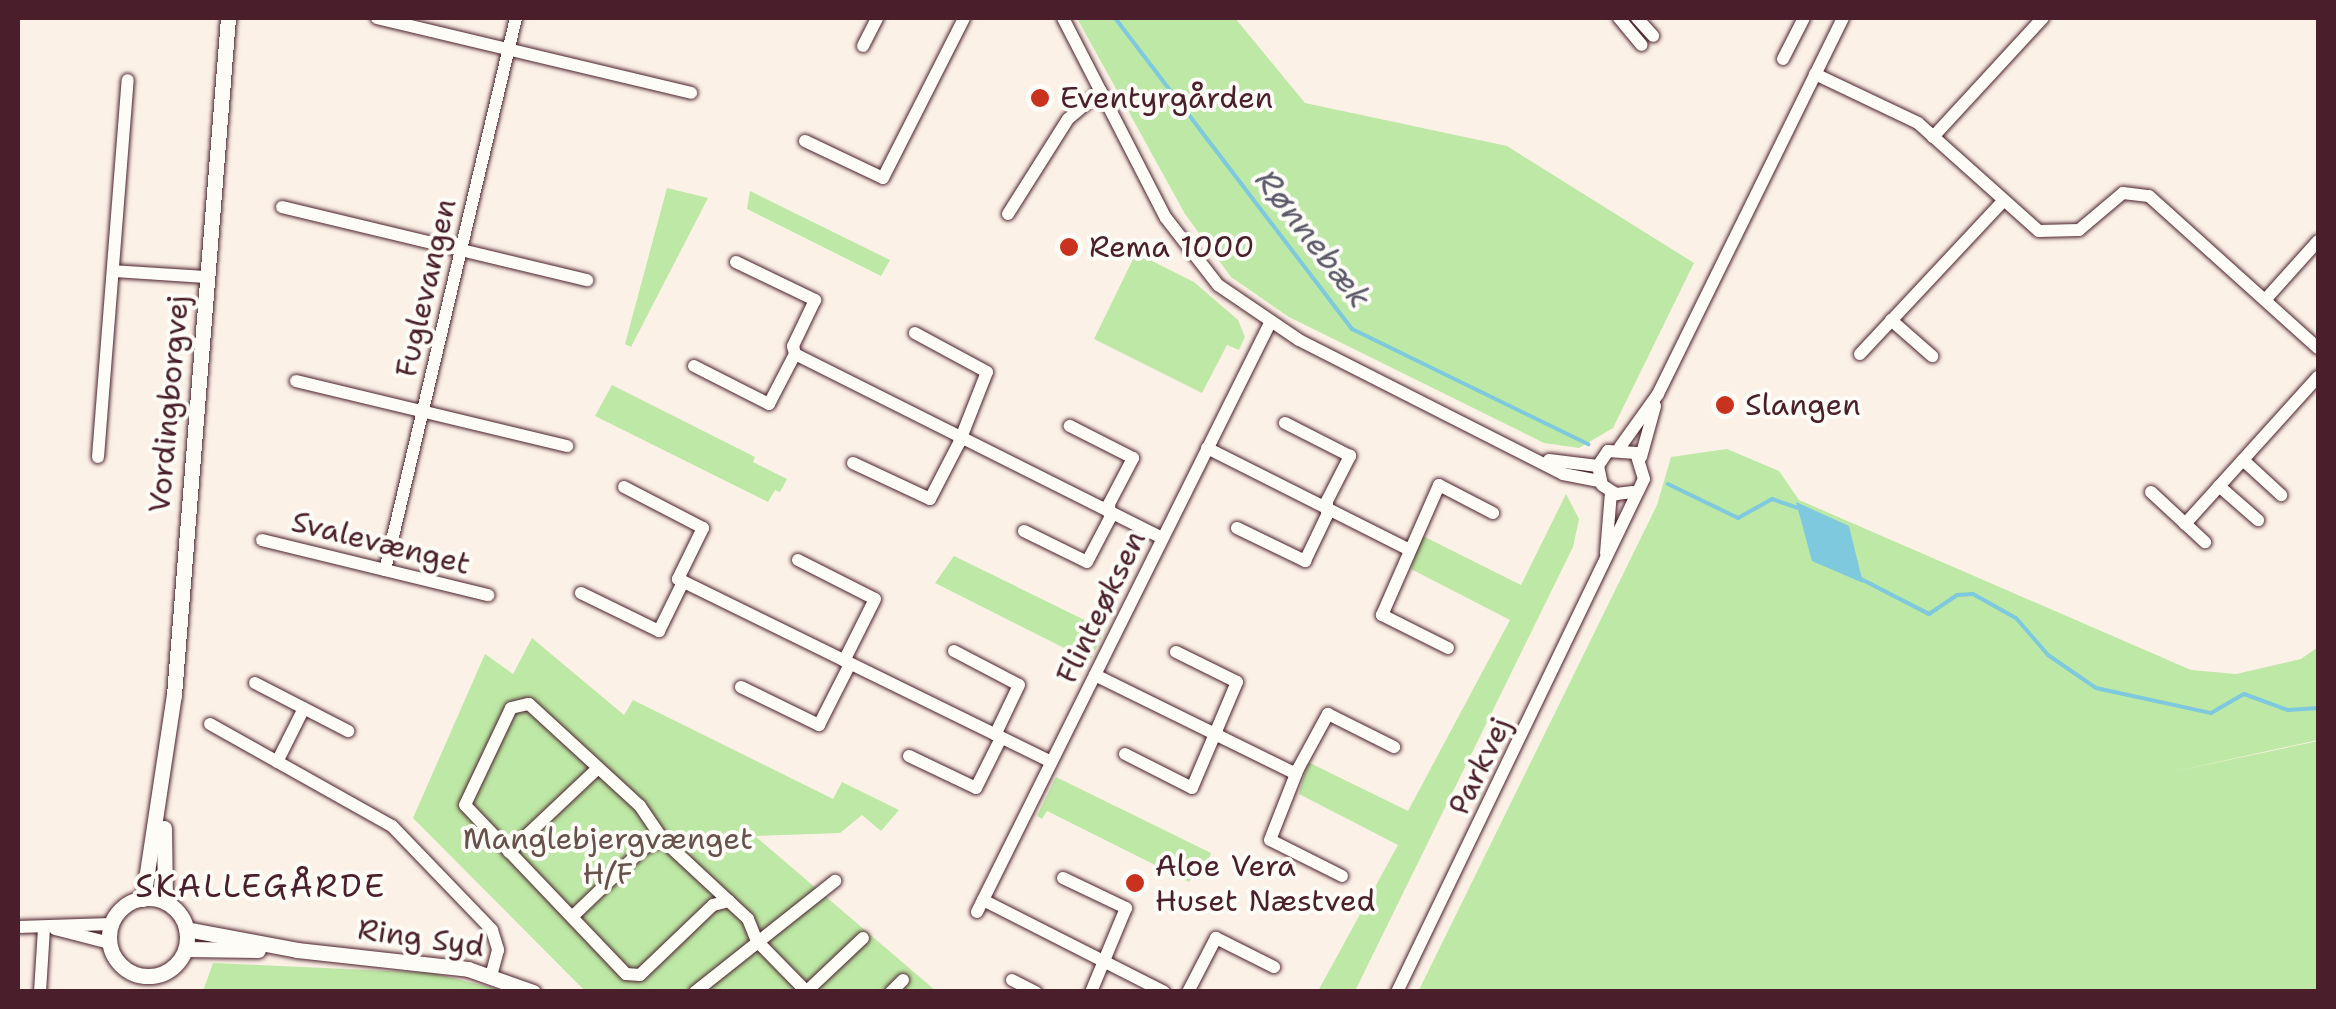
<!DOCTYPE html>
<html>
<head>
<meta charset="utf-8">
<style>
  body { margin:0 }
  #map { position:relative; width:2336px; height:1009px; overflow:hidden; background:#fcf1e7; font-family:"Shantell Sans",sans-serif }
  div>[style] { position:absolute }
  [style*='--x'] { left:calc(var(--x)*1px); top:calc(var(--y)*1px); width:calc(var(--w)*1px); rotate:calc(var(--a)*1deg) }
  .green>* { inset:0; background:#bde8a5 }
  .water>* { inset:0; background:#7ec9de }
  .stream>* { height:4px; margin:-2px; padding:0 2px; transform-origin:2px; border-radius:2px; background:#7ec9de }
  .roads { filter:drop-shadow(0 0 2px #4a1f2b) drop-shadow(0 0 2px #4a1f2b) }
  .minor>* { height:12px; margin:-6px; padding:0 6px; transform-origin:6px; border-radius:6px; background:#fdfcf7 }
  .major>* { height:15px; margin:-7.5px; padding:0 7.5px; transform-origin:7.5px; border-radius:7.5px; background:#fdfcf7 }
  .major>.ring { margin:-7.5px; padding:0; box-sizing:content-box; background:none; border:15px solid #fdfcf7; border-radius:50% }
  .dots>* { width:28px; height:28px; translate:-50% -50%; box-sizing:border-box; border:5px solid #fdfcf7; border-radius:50% }
  span { translate:-50% -50%; white-space:nowrap; text-align:center; line-height:1.15; -webkit-text-stroke:8px #fdfcf7; paint-order:stroke }
  .poi-label { font-size:30px; color:#4a1f2b }
  .left { translate:0 -50%; text-align:left }
  .street-label { font-size:30px; color:#4a1f2b }
  .park-label { font-size:30px; color:#67514a }
  .water-label { font-size:32px; color:#5c5a6a; font-style:italic }
  .neighbourhood-label { font-size:32px; color:#4a1f2b; letter-spacing:2.5px }
  .frame { position:absolute; inset:0; border:20px solid #4a1f2b; pointer-events:none }
</style>
</head>
<body>
<div id="map">
  <div class="green">
    <div style="clip-path:polygon(1077px 18px,1235px 18px,1305px 103px,1507px 146px,1694px 263px,1613px 428px,1579px 448px,1544px 443px,1289px 317px,1231px 277px,1185px 214px)"></div>
    <div style="clip-path:polygon(667px 188px,708px 198px,631px 347px,625px 344px)"></div>
    <div style="clip-path:polygon(750px 191px,890px 260px,881px 276px,747px 209px)"></div>
    <div style="clip-path:polygon(1136px 253px,1194px 282px,1238px 320px,1245px 337px,1239px 350px,1227px 345px,1202px 393px,1094px 339px)"></div>
    <div style="clip-path:polygon(612px 385px,755px 457px,753px 462px,787px 479px,780px 492px,775px 490px,768px 502px,595px 416px)"></div>
    <div style="clip-path:polygon(1727px 449px,1779px 471px,1799px 500px,2191px 670px,2236px 674px,2301px 659px,2318px 647px,2318px 740px,2163px 774px,2318px 741px,2318px 991px,1418px 992px,1657px 505px,1671px 457px)"></div>
    <div style="clip-path:polygon(1566px 494px,1579px 519px,1573px 547px,1355px 991px,1318px 991px,1398px 845px,1299px 794px,1308px 762px,1408px 811px,1510px 620px,1411px 569px,1421px 535px,1521px 585px)"></div>
    <div style="clip-path:polygon(954px 556px,1105px 630px,1090px 661px,935px 583px)"></div>
    <div style="clip-path:polygon(532px 638px,624px 715px,633px 700px,833px 799px,842px 782px,899px 810px,881px 831px,862px 815px,840px 833px,755px 836px,936px 991px,585px 991px,413px 818px,485px 654px,513px 674px)"></div>
    <div style="clip-path:polygon(1056px 777px,1211px 853px,1204px 874px,1196px 870px,1189px 882px,1047px 811px,1042px 819px,1037px 816px)"></div>
    <div style="clip-path:polygon(213px 963px,432px 973px,506px 991px,203px 991px)"></div>
  </div>
  <div class="water">
    <div style="clip-path:polygon(1796px 502px,1849px 526px,1863px 583px,1812px 561px)"></div>
  </div>
  <div class="stream">
    <div style="--x:1115;--y:18;--w:391;--a:52.7"></div>
    <div style="--x:1352;--y:329;--w:263;--a:26"></div>
    <div style="--x:1668;--y:484;--w:78;--a:25.9"></div>
    <div style="--x:1738;--y:518;--w:39;--a:-29"></div>
    <div style="--x:1772;--y:499;--w:31;--a:19"></div>
    <div style="--x:1859;--y:578;--w:79;--a:27.2"></div>
    <div style="--x:1929;--y:614;--w:34;--a:-34"></div>
    <div style="--x:1957;--y:595;--w:16;--a:-4"></div>
    <div style="--x:1973;--y:594;--w:49;--a:29.2"></div>
    <div style="--x:2016;--y:618;--w:49;--a:49.1"></div>
    <div style="--x:2048;--y:655;--w:58;--a:34.5"></div>
    <div style="--x:2096;--y:688;--w:118;--a:12.3"></div>
    <div style="--x:2211;--y:713;--w:38;--a:-30"></div>
    <div style="--x:2244;--y:694;--w:47;--a:20"></div>
    <div style="--x:2288;--y:710;--w:30;--a:-4"></div>
  </div>
  <div class="roads">
    <div class="minor">
      <div style="--x:377;--y:18;--w:323;--a:13.4"></div>
      <div style="--x:1063;--y:18;--w:225;--a:62.8"></div>
      <div style="--x:1166;--y:218;--w:85;--a:52.2"></div>
      <div style="--x:1218;--y:285;--w:98;--a:34.2"></div>
      <div style="--x:1299;--y:340;--w:296;--a:26.9"></div>
      <div style="--x:1563;--y:474;--w:38;--a:11"></div>
      <div style="--x:1619;--y:18;--w:35;--a:50"></div>
      <div style="--x:1637;--y:18;--w:24;--a:48"></div>
      <div style="--x:863;--y:46;--w:31;--a:-63"></div>
      <div style="--x:1783;--y:59;--w:46;--a:-62.9"></div>
      <div style="--x:1815;--y:74;--w:114;--a:25.4"></div>
      <div style="--x:1918;--y:123;--w:162;--a:41.8"></div>
      <div style="--x:2039;--y:231;--w:40;--a:-1.4"></div>
      <div style="--x:2079;--y:230;--w:57;--a:-40.1"></div>
      <div style="--x:2123;--y:193;--w:26;--a:7"></div>
      <div style="--x:2149;--y:196;--w:227;--a:42"></div>
      <div style="--x:1933;--y:137;--w:162;--a:-47.3"></div>
      <div style="--x:805;--y:141;--w:86;--a:25.4"></div>
      <div style="--x:883;--y:178;--w:179;--a:-63.1"></div>
      <div style="--x:282;--y:207;--w:314;--a:13.5"></div>
      <div style="--x:1008;--y:214;--w:112;--a:-57.7"></div>
      <div style="--x:1068;--y:119;--w:43;--a:-40.3"></div>
      <div style="--x:736;--y:262;--w:88;--a:25.7"></div>
      <div style="--x:815;--y:300;--w:51;--a:115.6"></div>
      <div style="--x:793;--y:346;--w:8;--a:76"></div>
      <div style="--x:795;--y:354;--w:411;--a:26.6"></div>
      <div style="--x:113;--y:271;--w:94;--a:3.7"></div>
      <div style="--x:2265;--y:300;--w:79;--a:-48.1"></div>
      <div style="--x:1891;--y:320;--w:55;--a:41.3"></div>
      <div style="--x:1860;--y:354;--w:208;--a:-46.9"></div>
      <div style="--x:694;--y:366;--w:84;--a:26.9"></div>
      <div style="--x:769;--y:404;--w:56;--a:-62.5"></div>
      <div style="--x:296;--y:381;--w:279;--a:13.5"></div>
      <div style="--x:1620;--y:447;--w:65;--a:-54.4"></div>
      <div style="--x:1658;--y:394;--w:419;--a:-63.8"></div>
      <div style="--x:1207;--y:448;--w:225;--a:26.7"></div>
      <div style="--x:98;--y:457;--w:378;--a:-85.5"></div>
      <div style="--x:1641;--y:457;--w:53;--a:-74.6"></div>
      <div style="--x:1549;--y:460;--w:49;--a:7"></div>
      <div style="--x:2243;--y:460;--w:52;--a:42.6"></div>
      <div style="--x:853;--y:463;--w:85;--a:25.1"></div>
      <div style="--x:930;--y:499;--w:63;--a:-62.6"></div>
      <div style="--x:959;--y:443;--w:76;--a:-68.5"></div>
      <div style="--x:987;--y:372;--w:82;--a:-151.6"></div>
      <div style="--x:2219;--y:486;--w:52;--a:41.1"></div>
      <div style="--x:624;--y:487;--w:89;--a:27.4"></div>
      <div style="--x:703;--y:528;--w:57;--a:116.1"></div>
      <div style="--x:678;--y:579;--w:415;--a:26.1"></div>
      <div style="--x:2151;--y:492;--w:74;--a:42.8"></div>
      <div style="--x:2185;--y:524;--w:198;--a:-47.9"></div>
      <div style="--x:1237;--y:528;--w:76;--a:25.9"></div>
      <div style="--x:1305;--y:561;--w:51;--a:-64.4"></div>
      <div style="--x:1327;--y:515;--w:14;--a:-90"></div>
      <div style="--x:1327;--y:501;--w:51;--a:-62.9"></div>
      <div style="--x:1350;--y:456;--w:73;--a:-153.1"></div>
      <div style="--x:1024;--y:531;--w:70;--a:26.2"></div>
      <div style="--x:1087;--y:562;--w:50;--a:-62.4"></div>
      <div style="--x:1110;--y:518;--w:14;--a:-94"></div>
      <div style="--x:1109;--y:504;--w:52;--a:-62.4"></div>
      <div style="--x:1133;--y:458;--w:71;--a:-153.1"></div>
      <div style="--x:262;--y:540;--w:233;--a:13.7"></div>
      <div style="--x:1606;--y:553;--w:61;--a:-85.3"></div>
      <div style="--x:798;--y:560;--w:86;--a:26.9"></div>
      <div style="--x:875;--y:599;--w:69;--a:116.6"></div>
      <div style="--x:385;--y:570;--w:567;--a:-76.65"></div>
      <div style="--x:581;--y:593;--w:87;--a:26"></div>
      <div style="--x:659;--y:631;--w:55;--a:-63.9"></div>
      <div style="--x:1448;--y:648;--w:74;--a:-153.4"></div>
      <div style="--x:1382;--y:615;--w:142;--a:-66.3"></div>
      <div style="--x:1439;--y:485;--w:61;--a:27.4"></div>
      <div style="--x:954;--y:651;--w:73;--a:27.6"></div>
      <div style="--x:1019;--y:685;--w:55;--a:115.6"></div>
      <div style="--x:1095;--y:675;--w:224;--a:26.2"></div>
      <div style="--x:255;--y:683;--w:105;--a:27.3"></div>
      <div style="--x:741;--y:687;--w:87;--a:26"></div>
      <div style="--x:819;--y:725;--w:68;--a:-63.1"></div>
      <div style="--x:210;--y:724;--w:209;--a:29.3"></div>
      <div style="--x:392;--y:826;--w:144;--a:46.1"></div>
      <div style="--x:492;--y:930;--w:21;--a:73"></div>
      <div style="--x:498;--y:950;--w:27;--a:105"></div>
      <div style="--x:1125;--y:754;--w:75;--a:26.9"></div>
      <div style="--x:1192;--y:788;--w:115;--a:-67"></div>
      <div style="--x:1237;--y:682;--w:68;--a:-153.8"></div>
      <div style="--x:909;--y:756;--w:74;--a:25.5"></div>
      <div style="--x:976;--y:788;--w:56;--a:-63.4"></div>
      <div style="--x:277;--y:762;--w:60;--a:-63.4"></div>
      <div style="--x:509;--y:852;--w:122;--a:-43.3"></div>
      <div style="--x:1342;--y:876;--w:80;--a:-153.4"></div>
      <div style="--x:1270;--y:840;--w:76;--a:-68.5"></div>
      <div style="--x:1298;--y:769;--w:63;--a:-61.4"></div>
      <div style="--x:1328;--y:714;--w:74;--a:26.6"></div>
      <div style="--x:1063;--y:878;--w:70;--a:25.5"></div>
      <div style="--x:1126;--y:908;--w:91;--a:112.6"></div>
      <div style="--x:983;--y:900;--w:203;--a:26.9"></div>
      <div style="--x:729;--y:901;--w:16;--a:166"></div>
      <div style="--x:713;--y:905;--w:101;--a:136.2"></div>
      <div style="--x:640;--y:975;--w:14;--a:-176"></div>
      <div style="--x:626;--y:974;--w:233;--a:-133.6"></div>
      <div style="--x:465;--y:805;--w:107;--a:-64.6"></div>
      <div style="--x:511;--y:708;--w:18;--a:-13"></div>
      <div style="--x:529;--y:704;--w:151;--a:42.6"></div>
      <div style="--x:640;--y:806;--w:41;--a:55.9"></div>
      <div style="--x:663;--y:840;--w:116;--a:42.9"></div>
      <div style="--x:748;--y:919;--w:24;--a:68"></div>
      <div style="--x:757;--y:941;--w:71;--a:45.6"></div>
      <div style="--x:977;--y:912;--w:658;--a:-63.55"></div>
      <div style="--x:572;--y:917;--w:100;--a:-43.8"></div>
      <div style="--x:644;--y:848;--w:21;--a:-23"></div>
      <div style="--x:18;--y:927;--w:93;--a:-1.8"></div>
      <div style="--x:55;--y:929;--w:57;--a:14.3"></div>
      <div style="--x:1012;--y:980;--w:27;--a:27"></div>
      <div style="--x:807;--y:991;--w:77;--a:-43.4"></div>
      <div style="--x:40;--y:992;--w:64;--a:-86.4"></div>
      <div style="--x:695;--y:992;--w:179;--a:-38.4"></div>
      <div style="--x:891;--y:992;--w:17;--a:-45"></div>
      <div style="--x:1188;--y:992;--w:61;--a:-62.6"></div>
      <div style="--x:1216;--y:938;--w:65;--a:26.6"></div>
      <div style="--x:1397;--y:992;--w:569;--a:-64.29"></div>
      <div style="--x:1644;--y:479;--w:27;--a:-107"></div>
      <div style="--x:1636;--y:453;--w:28;--a:-176"></div>
      <div style="--x:1608;--y:451;--w:18;--a:124"></div>
      <div style="--x:1598;--y:466;--w:19;--a:78"></div>
      <div style="--x:1602;--y:485;--w:17;--a:33"></div>
      <div style="--x:1616;--y:494;--w:17;--a:-7"></div>
    </div>
    <div class="major">
      <div style="--x:164;--y:828;--w:74;--a:89.2"></div>
      <div class="ring" style="left:109px;top:898px;width:63px;height:63px"></div>
      <div style="--x:143;--y:899;--w:206;--a:-81.4"></div>
      <div style="--x:174;--y:695;--w:679;--a:-85.44"></div>
      <div style="--x:186;--y:929;--w:113;--a:10.7"></div>
      <div style="--x:297;--y:950;--w:172;--a:6.3"></div>
      <div style="--x:468;--y:969;--w:69;--a:19.5"></div>
      <div style="--x:186;--y:949;--w:72;--a:0.8"></div>
    </div>
  </div>
  <div class="dots">
    <div style="left:1040px;top:98px;background:#c8321e"></div>
    <div style="left:1069px;top:247px;background:#c8321e"></div>
    <div style="left:1725px;top:405px;background:#c8321e"></div>
    <div style="left:1135px;top:883px;background:#c8321e"></div>
  </div>
  <div class="poi-label">
    <span class="left" style="left:1060px;top:98px">Eventyrgården</span>
    <span class="left" style="left:1089px;top:247px">Rema 1000</span>
    <span class="left" style="left:1745px;top:405px">Slangen</span>
    <span class="left" style="left:1155px;top:883px">Aloe Vera<br>Huset Næstved</span>
  </div>
  <div class="street-label">
    <span style="left:426px;top:288px;rotate:-77deg">Fuglevangen</span>
    <span style="left:169px;top:404px;rotate:-85deg">Vordingborgvej</span>
    <span style="left:381px;top:543px;rotate:14deg">Svalevænget</span>
    <span style="left:1101px;top:607px;rotate:-64deg">Flinteøksen</span>
    <span style="left:1480px;top:766px;rotate:-64deg">Parkvej</span>
    <span style="left:421px;top:938px;rotate:8deg">Ring Syd</span>
  </div>
  <div class="park-label">
    <span style="left:608px;top:856px">Manglebjergvænget<br>H/F</span>
  </div>
  <div class="water-label">
    <span style="left:1313px;top:239px;rotate:52deg">Rønnebæk</span>
  </div>
  <div class="neighbourhood-label">
    <span style="left:261px;top:886px">SKALLEGÅRDE</span>
  </div>
  <div class="frame"></div>
</div>
</body>
</html>
